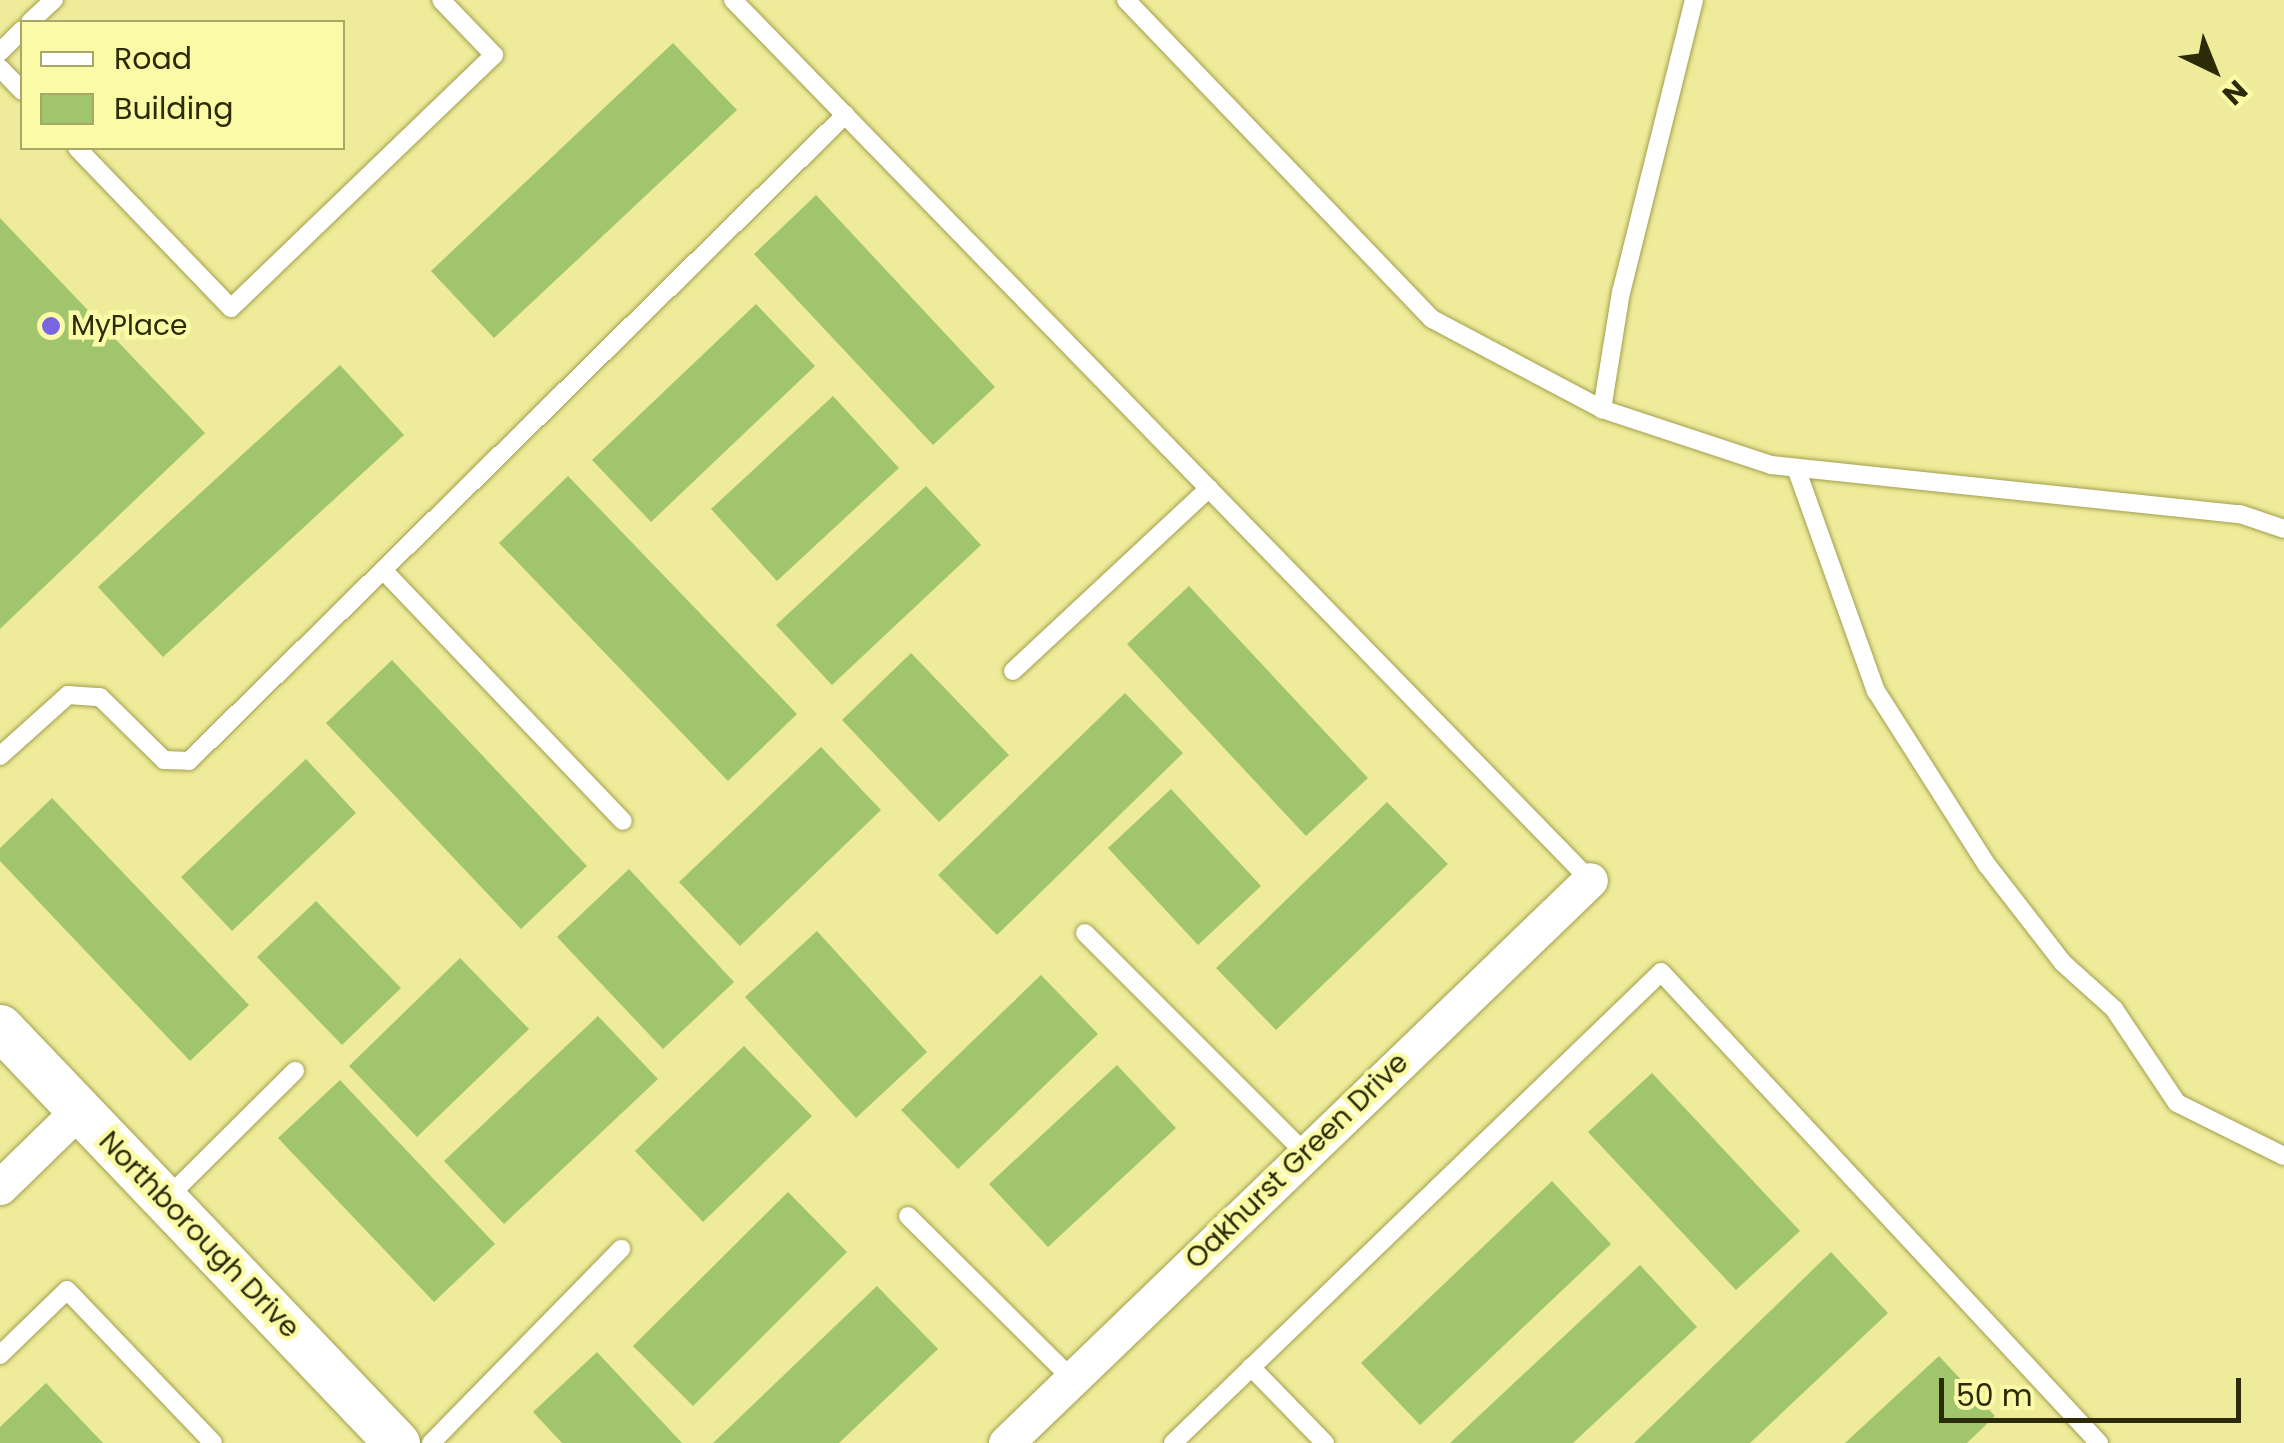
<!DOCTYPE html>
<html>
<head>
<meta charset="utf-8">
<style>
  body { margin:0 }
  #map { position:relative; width:2284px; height:1443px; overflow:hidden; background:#eeec9a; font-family:Poppins,sans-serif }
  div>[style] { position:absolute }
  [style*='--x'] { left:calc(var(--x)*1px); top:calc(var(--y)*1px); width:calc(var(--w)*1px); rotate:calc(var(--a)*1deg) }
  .building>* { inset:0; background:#a1c56d }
  .roads { filter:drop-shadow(0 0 2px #a29f4e) drop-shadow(0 0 2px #a29f4e) }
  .service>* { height:18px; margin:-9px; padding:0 9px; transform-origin:9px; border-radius:9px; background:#fff }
  .minor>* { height:35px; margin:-17.5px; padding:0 17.5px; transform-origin:17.5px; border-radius:17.5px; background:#fff }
  .tertiary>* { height:45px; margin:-22.5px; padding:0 22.5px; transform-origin:22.5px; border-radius:22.5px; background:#fff }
  .dots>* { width:28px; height:28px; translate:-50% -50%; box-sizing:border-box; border:5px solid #fbfaa6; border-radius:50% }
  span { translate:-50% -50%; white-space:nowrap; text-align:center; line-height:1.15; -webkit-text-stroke:9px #fbfaa6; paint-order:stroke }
  .poi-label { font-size:28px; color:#2c2a07 }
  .left { translate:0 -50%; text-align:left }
  .street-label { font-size:28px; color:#2c2a07 }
  .legend { position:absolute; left:20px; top:20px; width:325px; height:130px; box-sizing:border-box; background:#fbfaa6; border:2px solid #a8a766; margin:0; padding:12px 18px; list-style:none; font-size:30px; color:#2c2a07 }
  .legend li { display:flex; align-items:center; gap:20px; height:50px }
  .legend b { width:50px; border:2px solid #a8a766 }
  .north { position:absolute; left:2164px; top:20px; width:100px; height:100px; -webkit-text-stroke:8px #fbfaa6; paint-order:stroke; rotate:137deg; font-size:28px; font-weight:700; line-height:40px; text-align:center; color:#2c2a07 }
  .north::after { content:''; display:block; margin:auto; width:35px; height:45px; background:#2c2a07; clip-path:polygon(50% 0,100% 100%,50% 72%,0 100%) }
  .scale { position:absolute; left:1939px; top:1378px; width:302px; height:45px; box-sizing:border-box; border:5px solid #2c2a07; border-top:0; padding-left:12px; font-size:30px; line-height:35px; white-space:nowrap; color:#2c2a07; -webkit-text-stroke:8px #fbfaa6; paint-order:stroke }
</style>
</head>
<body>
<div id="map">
  <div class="building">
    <div style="clip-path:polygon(673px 43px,737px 110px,494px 338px,431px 271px)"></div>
    <div style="clip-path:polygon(816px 195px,995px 387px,933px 445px,754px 254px)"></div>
    <div style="clip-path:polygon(0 218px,205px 433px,0 629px)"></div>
    <div style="clip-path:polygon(756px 304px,815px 366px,651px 522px,592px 460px)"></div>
    <div style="clip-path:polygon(340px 365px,404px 435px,163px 657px,98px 587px)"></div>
    <div style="clip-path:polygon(833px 396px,899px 468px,777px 581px,711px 509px)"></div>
    <div style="clip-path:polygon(568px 476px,797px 714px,728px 781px,499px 543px)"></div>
    <div style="clip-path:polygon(926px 486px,981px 545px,832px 685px,776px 625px)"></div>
    <div style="clip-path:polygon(1189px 586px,1368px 778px,1306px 836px,1127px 644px)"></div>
    <div style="clip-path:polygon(911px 653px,1009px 755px,939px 822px,842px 720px)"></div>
    <div style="clip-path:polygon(392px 660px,587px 866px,521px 929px,326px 723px)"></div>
    <div style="clip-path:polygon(1125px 693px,1183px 753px,997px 935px,938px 875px)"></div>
    <div style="clip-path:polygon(821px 747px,881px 810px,740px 946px,679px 882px)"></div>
    <div style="clip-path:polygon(306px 759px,356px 813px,232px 931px,181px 877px)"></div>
    <div style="clip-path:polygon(1171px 789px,1261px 886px,1198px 945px,1108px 848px)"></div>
    <div style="clip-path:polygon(52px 798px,249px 1005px,190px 1061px,0 861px,0 848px)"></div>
    <div style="clip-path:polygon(1387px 802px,1448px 864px,1276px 1030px,1216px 968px)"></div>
    <div style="clip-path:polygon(629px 869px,734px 982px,663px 1049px,557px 937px)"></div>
    <div style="clip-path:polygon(316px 901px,401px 988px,342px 1045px,257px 957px)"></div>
    <div style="clip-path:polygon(817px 931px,927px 1052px,856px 1118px,745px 997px)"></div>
    <div style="clip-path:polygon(460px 958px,529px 1029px,417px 1137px,349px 1066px)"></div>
    <div style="clip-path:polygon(1041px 975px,1098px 1034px,958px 1169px,901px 1110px)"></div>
    <div style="clip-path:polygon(598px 1016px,658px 1079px,504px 1224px,444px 1161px)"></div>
    <div style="clip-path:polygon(744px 1046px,812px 1116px,703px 1222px,635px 1151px)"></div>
    <div style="clip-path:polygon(1117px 1065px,1176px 1128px,1048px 1247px,989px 1184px)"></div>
    <div style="clip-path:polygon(1652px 1073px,1800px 1231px,1736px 1290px,1588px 1132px)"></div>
    <div style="clip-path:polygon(340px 1080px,495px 1244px,434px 1302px,278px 1138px)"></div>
    <div style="clip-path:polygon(1552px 1181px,1611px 1244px,1420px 1425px,1361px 1363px)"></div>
    <div style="clip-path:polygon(788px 1192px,847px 1252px,693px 1406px,633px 1346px)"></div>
    <div style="clip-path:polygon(1831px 1252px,1888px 1313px,1750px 1443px,1634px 1443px)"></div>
    <div style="clip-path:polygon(1640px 1265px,1697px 1327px,1573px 1443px,1450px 1443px)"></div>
    <div style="clip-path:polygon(877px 1286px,938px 1349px,839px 1443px,713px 1443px)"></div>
    <div style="clip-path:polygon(597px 1352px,682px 1443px,562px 1443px,533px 1412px)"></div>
    <div style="clip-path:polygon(1939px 1356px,1995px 1416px,1967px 1443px,1845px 1443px)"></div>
    <div style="clip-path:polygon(46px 1383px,103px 1443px,0 1443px,0 1427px)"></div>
  </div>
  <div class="roads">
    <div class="service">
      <div style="--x:733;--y:0;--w:1228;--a:45.76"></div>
      <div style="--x:1126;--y:0;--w:442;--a:46.2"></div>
      <div style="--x:1432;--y:319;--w:192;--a:27.9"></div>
      <div style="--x:1694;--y:0;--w:301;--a:104"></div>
      <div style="--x:1621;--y:292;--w:119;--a:99.2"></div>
      <div style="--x:1602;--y:409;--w:178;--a:18.3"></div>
      <div style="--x:1771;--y:465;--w:472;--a:6"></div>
      <div style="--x:2240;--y:514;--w:46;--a:18.8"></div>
      <div style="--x:30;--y:22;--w:33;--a:-43"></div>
      <div style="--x:0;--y:52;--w:31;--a:-45"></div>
      <div style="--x:0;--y:68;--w:32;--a:46"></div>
      <div style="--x:77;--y:148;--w:222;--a:46.1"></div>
      <div style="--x:231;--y:308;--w:365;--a:-43.9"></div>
      <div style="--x:494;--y:55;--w:76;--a:-133.9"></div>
      <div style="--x:1796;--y:468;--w:237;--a:70.3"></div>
      <div style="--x:1876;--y:691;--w:206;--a:57.5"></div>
      <div style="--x:1987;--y:865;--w:124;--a:52.2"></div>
      <div style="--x:2063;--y:963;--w:69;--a:42"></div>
      <div style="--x:2114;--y:1009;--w:113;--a:56.2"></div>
      <div style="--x:2177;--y:1103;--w:119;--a:26.4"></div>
      <div style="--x:383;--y:570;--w:347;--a:46.3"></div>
      <div style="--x:1013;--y:671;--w:268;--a:-43"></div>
      <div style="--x:0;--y:756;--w:91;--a:-41.9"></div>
      <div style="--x:68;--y:695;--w:32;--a:4"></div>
      <div style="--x:100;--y:697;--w:90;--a:44.5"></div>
      <div style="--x:164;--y:760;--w:25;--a:2"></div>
      <div style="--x:189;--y:761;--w:921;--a:-44.56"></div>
      <div style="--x:1085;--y:933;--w:313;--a:45"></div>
      <div style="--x:166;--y:1199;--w:182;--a:-44.8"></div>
      <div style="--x:908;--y:1216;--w:227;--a:44.8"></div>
      <div style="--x:0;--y:1355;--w:93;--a:-44.1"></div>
      <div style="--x:67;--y:1290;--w:211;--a:46.3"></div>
      <div style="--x:1251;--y:1367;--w:106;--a:45.8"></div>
      <div style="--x:431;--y:1443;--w:272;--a:-45.6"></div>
      <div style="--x:1173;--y:1443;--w:678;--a:-43.98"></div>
      <div style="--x:1661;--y:972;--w:643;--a:47.08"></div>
    </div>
    <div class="minor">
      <div style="--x:0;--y:1187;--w:110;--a:-44.3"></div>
      <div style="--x:1006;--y:1443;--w:811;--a:-43.95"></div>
    </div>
    <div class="tertiary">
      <div style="--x:0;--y:1027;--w:575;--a:46.34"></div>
    </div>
  </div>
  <div class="dots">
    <div style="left:51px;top:326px;background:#7965e0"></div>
  </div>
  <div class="poi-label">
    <span class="left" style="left:71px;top:326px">MyPlace</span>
  </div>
  <div class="street-label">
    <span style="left:1297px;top:1161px;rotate:-44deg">Oakhurst Green Drive</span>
    <span style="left:199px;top:1235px;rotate:46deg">Northborough Drive</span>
  </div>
  <ul class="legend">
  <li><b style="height:12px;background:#fff"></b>Road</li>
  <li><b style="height:28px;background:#a1c56d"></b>Building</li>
  </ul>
  <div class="north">N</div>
  <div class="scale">50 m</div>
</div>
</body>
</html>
